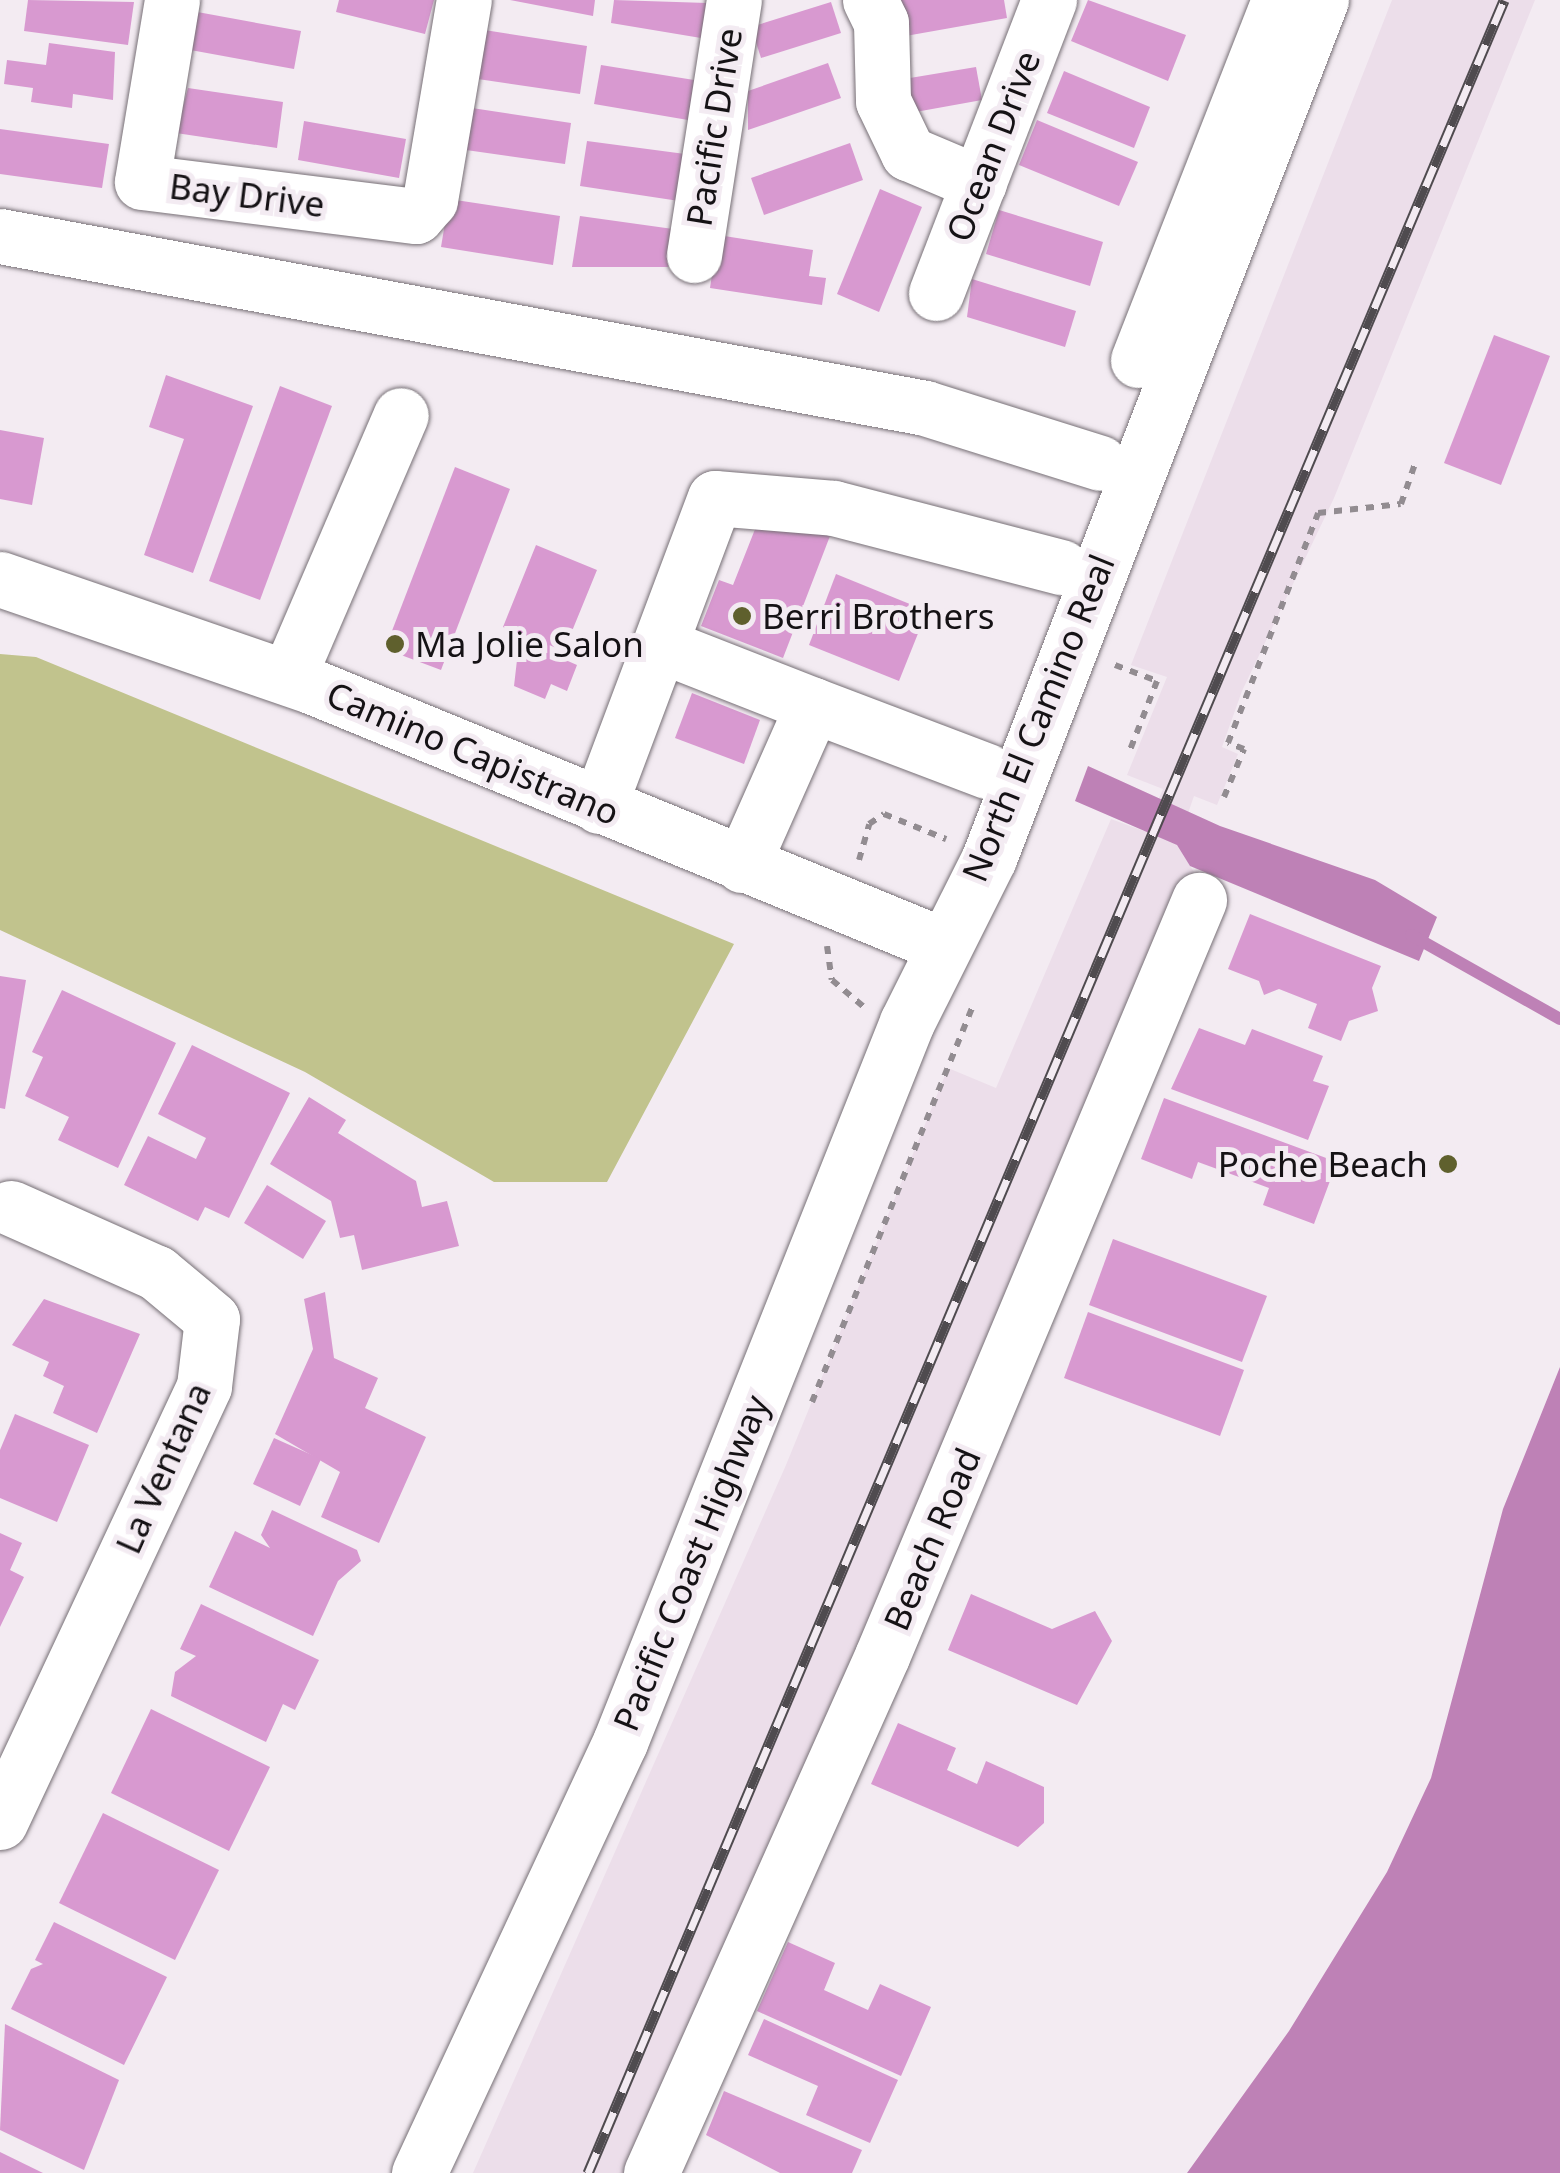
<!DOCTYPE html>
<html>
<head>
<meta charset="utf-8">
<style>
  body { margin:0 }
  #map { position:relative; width:1560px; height:2173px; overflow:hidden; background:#f3ebf2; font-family:"Noto Sans",sans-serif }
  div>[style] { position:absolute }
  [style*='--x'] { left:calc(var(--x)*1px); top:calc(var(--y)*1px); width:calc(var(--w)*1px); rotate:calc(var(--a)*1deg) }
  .built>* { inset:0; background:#ecdeea }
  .green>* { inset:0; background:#c1c38d }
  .water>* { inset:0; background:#be81b6 }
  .stream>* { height:12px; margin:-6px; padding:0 6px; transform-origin:6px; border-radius:6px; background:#be81b6 }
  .building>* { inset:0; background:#d899d0 }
  .path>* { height:6px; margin-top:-3px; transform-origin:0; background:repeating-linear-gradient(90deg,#928c91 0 8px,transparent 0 16px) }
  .roads { filter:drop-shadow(0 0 2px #777076) drop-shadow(0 0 2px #777076) }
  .minor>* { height:55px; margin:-27.5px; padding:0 27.5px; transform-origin:27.5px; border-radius:27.5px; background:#fff }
  .major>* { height:55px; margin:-27.5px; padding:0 27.5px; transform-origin:27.5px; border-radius:27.5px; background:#fff }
  .rail>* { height:11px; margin-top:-5.5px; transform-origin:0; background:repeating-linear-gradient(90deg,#f3ebf2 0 22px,#4f4b4f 0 44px); box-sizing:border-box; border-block:2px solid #4f4b4f }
  .dots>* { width:28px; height:28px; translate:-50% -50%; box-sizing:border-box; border:5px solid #f3ebf2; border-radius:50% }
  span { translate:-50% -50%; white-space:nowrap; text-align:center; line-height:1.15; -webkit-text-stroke:10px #f3ebf2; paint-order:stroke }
  .street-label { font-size:35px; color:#151215 }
  .poi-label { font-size:35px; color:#151215 }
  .left { translate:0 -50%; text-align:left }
  .right { translate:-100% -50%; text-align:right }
</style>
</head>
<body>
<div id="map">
  <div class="built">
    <div style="clip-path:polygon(1392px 0,1535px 0,1334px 498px,1242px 691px,1222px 747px,1238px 754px,1217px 805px,1194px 796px,1177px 845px,1199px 880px,1183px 876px,843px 1690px,630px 2173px,473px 2173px,786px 1465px,948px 1068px,996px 1088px,1111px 819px,1144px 831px,1163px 789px,1127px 775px,1167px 677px,1131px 665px)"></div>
  </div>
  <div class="green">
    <div style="clip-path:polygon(0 654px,36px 657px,734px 944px,607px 1182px,494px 1182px,305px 1072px,0 930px)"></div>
  </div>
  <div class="water">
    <div style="clip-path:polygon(1088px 766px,1220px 826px,1375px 880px,1437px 917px,1419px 961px,1190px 866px,1177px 845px,1075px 801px)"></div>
    <div style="clip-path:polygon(1560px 1367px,1560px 2173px,1187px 2173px,1289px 2031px,1387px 1872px,1431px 1778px,1503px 1509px)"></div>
  </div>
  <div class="stream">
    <div style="--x:1411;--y:935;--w:171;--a:29.4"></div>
  </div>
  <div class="building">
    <div style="clip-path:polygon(28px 0,134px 2px,128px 45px,24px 31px)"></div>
    <div style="clip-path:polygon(339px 0,434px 0,425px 34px,336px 12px)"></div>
    <div style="clip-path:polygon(510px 0,595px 0,593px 16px)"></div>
    <div style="clip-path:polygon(614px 0,707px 3px,701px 38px,611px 23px)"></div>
    <div style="clip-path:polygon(893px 0,1004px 0,1007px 18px,900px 37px)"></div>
    <div style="clip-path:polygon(1088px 0,1186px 35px,1168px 81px,1071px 41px)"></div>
    <div style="clip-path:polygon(831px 2px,841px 33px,761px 58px,751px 27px)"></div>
    <div style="clip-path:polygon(192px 11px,301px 31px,294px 69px,185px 49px)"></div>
    <div style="clip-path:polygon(478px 29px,587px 46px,580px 94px,471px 78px)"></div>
    <div style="clip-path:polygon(49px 43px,115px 52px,113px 100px,73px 94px,72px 108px,31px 102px,33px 88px,4px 84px,7px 60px,46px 65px)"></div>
    <div style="clip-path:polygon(828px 63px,841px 98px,748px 130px,748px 91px)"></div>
    <div style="clip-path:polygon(601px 65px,694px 80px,688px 120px,594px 104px)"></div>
    <div style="clip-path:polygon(976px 67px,982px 100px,910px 113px,904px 79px)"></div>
    <div style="clip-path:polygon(1064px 71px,1150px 107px,1134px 148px,1047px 113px)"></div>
    <div style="clip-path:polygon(188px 88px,283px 102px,277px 148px,176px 133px)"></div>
    <div style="clip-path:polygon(472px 108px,571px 123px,565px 164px,466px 150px)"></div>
    <div style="clip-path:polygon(1037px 120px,1138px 162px,1119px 206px,1019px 165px)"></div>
    <div style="clip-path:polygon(304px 121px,406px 139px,399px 178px,298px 160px)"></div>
    <div style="clip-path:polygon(0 129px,109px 144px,102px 188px,0 174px)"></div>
    <div style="clip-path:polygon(587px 141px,685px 154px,679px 201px,580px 186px)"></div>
    <div style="clip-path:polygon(850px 143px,863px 180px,764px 215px,751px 178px)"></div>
    <div style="clip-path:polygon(880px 189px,922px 207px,879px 312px,837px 294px)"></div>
    <div style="clip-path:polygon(449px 199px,560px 216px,553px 265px,441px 247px)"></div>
    <div style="clip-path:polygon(999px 210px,1103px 242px,1090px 286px,986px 254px)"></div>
    <div style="clip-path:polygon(580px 216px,673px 229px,668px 267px,572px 267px)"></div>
    <div style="clip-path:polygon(718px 235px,813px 250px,809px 276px,826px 278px,822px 305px,710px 288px)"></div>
    <div style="clip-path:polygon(972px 279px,1076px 311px,1065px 347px,967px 317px)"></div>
    <div style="clip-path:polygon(1494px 335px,1550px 356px,1501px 485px,1444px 463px)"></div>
    <div style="clip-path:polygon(166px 375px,253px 406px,193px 573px,144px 555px,184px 439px,149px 427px)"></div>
    <div style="clip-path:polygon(280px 386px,332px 406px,260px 600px,209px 581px)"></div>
    <div style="clip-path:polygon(0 430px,44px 438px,32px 505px,0 499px)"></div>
    <div style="clip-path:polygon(455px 467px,510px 489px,441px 670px,385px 649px)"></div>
    <div style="clip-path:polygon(763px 509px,830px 536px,783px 658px,701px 626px,719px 580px,733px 585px)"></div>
    <div style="clip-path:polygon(536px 545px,597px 570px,561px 658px,577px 665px,567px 691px,551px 684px,545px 699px,514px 686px,520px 634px,503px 627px)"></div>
    <div style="clip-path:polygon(836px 574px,927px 611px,899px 681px,809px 645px)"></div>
    <div style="clip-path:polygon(692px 693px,760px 720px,744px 764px,675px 738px)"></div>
    <div style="clip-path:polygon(1250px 914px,1381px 966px,1372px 988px,1378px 1011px,1349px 1021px,1341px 1041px,1308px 1028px,1317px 1004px,1279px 989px,1264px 995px,1259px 981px,1228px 969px)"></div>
    <div style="clip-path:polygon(0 976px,26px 980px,5px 1109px,0 1108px)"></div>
    <div style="clip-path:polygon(62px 990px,176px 1043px,118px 1168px,58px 1140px,69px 1117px,25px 1096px,43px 1057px,32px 1052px)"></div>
    <div style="clip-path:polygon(1199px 1028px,1245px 1045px,1252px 1029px,1323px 1056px,1313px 1081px,1329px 1086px,1308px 1140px,1171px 1089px)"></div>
    <div style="clip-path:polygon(192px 1045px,290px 1093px,229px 1218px,205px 1207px,198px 1221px,124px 1185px,148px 1136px,196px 1159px,206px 1138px,158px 1114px)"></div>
    <div style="clip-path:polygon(309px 1097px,346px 1120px,338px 1133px,416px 1181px,422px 1207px,447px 1201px,459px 1246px,362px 1270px,354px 1235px,340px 1238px,331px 1201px,270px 1164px)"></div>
    <div style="clip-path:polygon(1164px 1098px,1337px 1162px,1314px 1224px,1263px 1205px,1269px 1188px,1198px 1162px,1192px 1179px,1141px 1159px)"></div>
    <div style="clip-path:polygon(267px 1185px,326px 1221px,303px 1259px,244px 1223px)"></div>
    <div style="clip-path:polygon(1113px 1239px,1267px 1296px,1242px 1362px,1089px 1305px)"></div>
    <div style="clip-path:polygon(325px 1292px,334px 1358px,378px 1378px,365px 1408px,426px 1437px,379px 1543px,321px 1517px,340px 1472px,275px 1434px,313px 1349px,304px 1299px)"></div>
    <div style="clip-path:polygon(44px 1299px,140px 1334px,97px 1433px,53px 1413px,64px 1386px,43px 1376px,49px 1362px,12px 1345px)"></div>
    <div style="clip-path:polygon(1088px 1312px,1244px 1370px,1220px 1436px,1064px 1378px)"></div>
    <div style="clip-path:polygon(15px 1414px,89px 1445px,57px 1522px,0 1498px,0 1450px)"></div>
    <div style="clip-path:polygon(274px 1438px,321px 1459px,300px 1506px,253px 1484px)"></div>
    <div style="clip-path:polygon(272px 1510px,357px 1550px,361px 1561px,338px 1581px,313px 1636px,209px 1587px,235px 1531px,270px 1548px,261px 1535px)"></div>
    <div style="clip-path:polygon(0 1533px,22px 1543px,10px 1570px,24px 1577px,0 1627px)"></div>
    <div style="clip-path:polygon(971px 1594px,1052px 1629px,1095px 1611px,1112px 1641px,1077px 1705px,948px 1650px)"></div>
    <div style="clip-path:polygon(201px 1604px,319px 1660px,295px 1710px,283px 1704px,266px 1742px,171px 1696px,175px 1672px,196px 1656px,180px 1649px)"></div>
    <div style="clip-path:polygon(151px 1709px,270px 1767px,229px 1851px,111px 1793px)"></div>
    <div style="clip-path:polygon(898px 1723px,956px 1748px,947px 1770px,977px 1784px,986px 1761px,1044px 1787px,1044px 1823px,1018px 1847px,871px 1784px)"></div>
    <div style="clip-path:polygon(103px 1813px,219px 1870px,175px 1960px,59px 1903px)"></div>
    <div style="clip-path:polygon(54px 1922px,167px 1977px,124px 2065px,11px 2009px,31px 1969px,43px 1964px,35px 1960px)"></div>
    <div style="clip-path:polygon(788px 1942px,835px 1963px,824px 1990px,868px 2010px,880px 1984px,931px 2007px,901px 2076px,757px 2011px)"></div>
    <div style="clip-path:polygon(764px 2019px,898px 2080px,870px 2143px,806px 2115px,818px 2086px,748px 2055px)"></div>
    <div style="clip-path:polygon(5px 2024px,119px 2080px,84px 2170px,0 2130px)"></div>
    <div style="clip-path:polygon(724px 2091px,862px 2150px,852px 2173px,780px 2173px,706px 2135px)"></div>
    <div style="clip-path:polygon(0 2152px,43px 2173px,0 2173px)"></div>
  </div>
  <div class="path">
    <div style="--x:1115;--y:665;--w:45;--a:20.9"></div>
    <div style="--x:1157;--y:681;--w:79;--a:111.4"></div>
    <div style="--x:1224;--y:797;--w:52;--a:-67.4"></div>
    <div style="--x:1244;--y:749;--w:17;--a:-159"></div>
    <div style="--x:1228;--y:743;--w:247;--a:-68.6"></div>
    <div style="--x:1318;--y:513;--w:83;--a:-6.2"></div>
    <div style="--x:1401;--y:504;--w:46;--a:-70.8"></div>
    <div style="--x:859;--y:860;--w:37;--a:-74"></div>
    <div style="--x:869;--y:824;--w:18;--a:-34"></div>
    <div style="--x:884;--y:814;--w:67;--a:22"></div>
    <div style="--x:827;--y:946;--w:34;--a:82"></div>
    <div style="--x:832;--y:980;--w:42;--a:40.2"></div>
    <div style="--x:812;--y:1402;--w:427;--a:-67.9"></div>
  </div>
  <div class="roads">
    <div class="minor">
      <div style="--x:172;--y:0;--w:184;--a:99.4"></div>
      <div style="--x:142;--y:182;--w:276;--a:7.1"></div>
      <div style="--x:416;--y:216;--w:21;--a:-49"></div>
      <div style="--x:430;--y:200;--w:203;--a:-80.4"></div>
      <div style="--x:870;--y:0;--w:25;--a:64"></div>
      <div style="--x:881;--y:23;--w:78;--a:88.5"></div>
      <div style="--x:883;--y:101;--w:58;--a:64.3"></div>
      <div style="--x:908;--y:153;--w:77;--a:22.9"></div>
      <div style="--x:0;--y:236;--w:941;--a:10.53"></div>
      <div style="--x:925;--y:408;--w:183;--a:17.4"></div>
      <div style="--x:694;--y:255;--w:258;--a:-81.1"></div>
      <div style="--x:936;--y:293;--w:314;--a:-68.9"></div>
      <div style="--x:660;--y:645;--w:164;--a:21.4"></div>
      <div style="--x:288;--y:677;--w:285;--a:-66.7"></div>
      <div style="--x:599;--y:806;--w:329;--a:-69.4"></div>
      <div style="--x:715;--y:498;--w:119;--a:4.8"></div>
      <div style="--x:834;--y:508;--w:235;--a:14.6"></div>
      <div style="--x:742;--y:865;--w:175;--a:-66.1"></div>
      <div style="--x:813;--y:705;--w:186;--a:20.8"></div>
      <div style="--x:0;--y:1822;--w:481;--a:-64.9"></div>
      <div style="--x:204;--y:1386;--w:67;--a:-83.2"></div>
      <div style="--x:212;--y:1319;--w:72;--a:-140.1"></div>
      <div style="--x:157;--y:1273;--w:160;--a:-156"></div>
      <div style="--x:651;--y:2173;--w:566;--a:-65.92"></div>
      <div style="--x:882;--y:1656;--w:820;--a:-67.25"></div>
    </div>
    <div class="major">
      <div style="--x:1138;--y:360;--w:387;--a:-68.6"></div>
      <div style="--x:0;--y:579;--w:329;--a:19"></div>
      <div style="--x:311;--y:686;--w:680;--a:22.3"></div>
      <div style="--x:419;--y:2173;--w:476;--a:-65"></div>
      <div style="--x:620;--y:1742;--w:775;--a:-68.27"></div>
      <div style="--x:907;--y:1022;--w:183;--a:-63.4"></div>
      <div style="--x:989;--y:858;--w:920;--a:-68.85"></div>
    </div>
  </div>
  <div class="rail">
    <div style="--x:588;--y:2173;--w:2358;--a:-67.14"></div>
  </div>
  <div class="dots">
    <div style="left:742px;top:616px;background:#5f602d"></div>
    <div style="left:395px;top:644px;background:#5f602d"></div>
    <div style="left:1448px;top:1164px;background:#5f602d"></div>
  </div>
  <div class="street-label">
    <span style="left:714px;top:127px;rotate:-81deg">Pacific Drive</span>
    <span style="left:993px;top:146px;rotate:-69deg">Ocean Drive</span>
    <span style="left:247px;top:195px;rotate:7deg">Bay Drive</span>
    <span style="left:1038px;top:718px;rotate:-68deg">North El Camino Real</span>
    <span style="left:473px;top:753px;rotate:23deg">Camino Capistrano</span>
    <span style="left:163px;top:1468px;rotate:-66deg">La Ventana</span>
    <span style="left:932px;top:1539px;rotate:-67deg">Beach Road</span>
    <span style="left:691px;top:1563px;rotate:-68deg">Pacific Coast Highway</span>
  </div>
  <div class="poi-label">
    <span class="left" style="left:762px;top:616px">Berri Brothers</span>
    <span class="left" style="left:415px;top:644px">Ma Jolie Salon</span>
    <span class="right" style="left:1428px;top:1164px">Poche Beach</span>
  </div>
</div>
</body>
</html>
